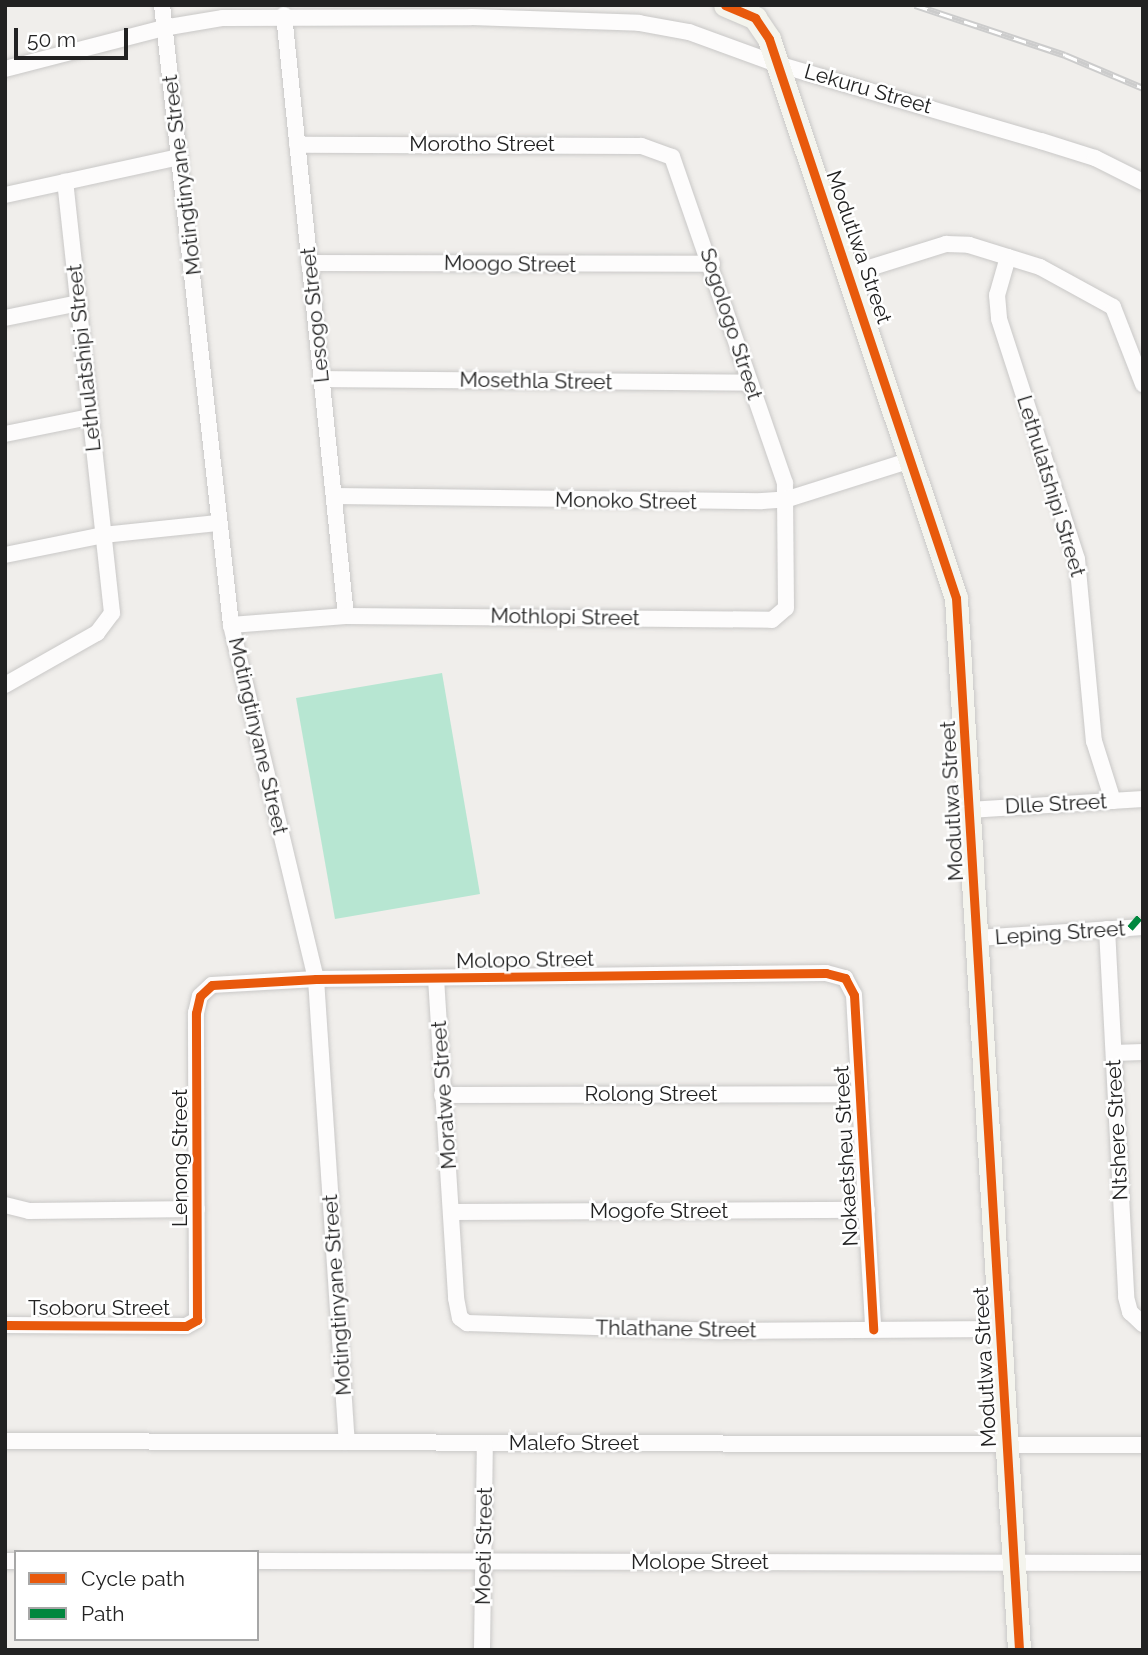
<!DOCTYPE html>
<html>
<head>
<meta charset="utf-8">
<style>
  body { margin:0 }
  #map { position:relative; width:1148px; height:1655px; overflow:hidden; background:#f0eeeb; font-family:Raleway,sans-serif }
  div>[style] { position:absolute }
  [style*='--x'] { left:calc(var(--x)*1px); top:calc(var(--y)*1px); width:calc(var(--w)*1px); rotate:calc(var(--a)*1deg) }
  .pitch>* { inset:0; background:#b7e6d2 }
  .roads { filter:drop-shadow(0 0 2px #c9c8c7) drop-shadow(0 0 2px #c9c8c7) }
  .street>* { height:16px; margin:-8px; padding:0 8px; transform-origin:8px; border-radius:8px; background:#fdfcfc }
  .secondary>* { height:23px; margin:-11.5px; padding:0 11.5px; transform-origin:11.5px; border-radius:11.5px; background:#f4f4ed }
  .rail>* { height:7px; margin-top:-3.5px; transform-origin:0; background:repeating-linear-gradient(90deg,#fff 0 13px,#ccc 0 26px); box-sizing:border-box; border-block:2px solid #ccc }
  .quiet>* { height:7px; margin-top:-3.5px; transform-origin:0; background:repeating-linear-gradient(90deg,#00873e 0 14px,transparent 0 21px) }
  .cycleway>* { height:9px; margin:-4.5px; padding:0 4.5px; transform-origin:4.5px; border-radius:4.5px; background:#e8590c }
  span { translate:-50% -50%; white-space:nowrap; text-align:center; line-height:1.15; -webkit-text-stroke:5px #fff; paint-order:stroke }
  .street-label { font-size:21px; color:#222 }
  .frame { position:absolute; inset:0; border:7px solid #222; pointer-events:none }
  .legend { position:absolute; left:14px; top:1550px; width:245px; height:91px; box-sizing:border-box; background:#fff; border:2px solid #a7a7a7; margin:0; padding:9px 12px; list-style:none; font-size:21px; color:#222 }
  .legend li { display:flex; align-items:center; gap:14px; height:35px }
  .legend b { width:35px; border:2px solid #a7a7a7 }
  .scale { position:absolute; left:14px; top:28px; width:114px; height:32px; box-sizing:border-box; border:4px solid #222; border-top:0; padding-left:9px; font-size:21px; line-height:24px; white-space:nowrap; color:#222; -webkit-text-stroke:5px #fff; paint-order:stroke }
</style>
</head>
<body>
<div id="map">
  <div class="pitch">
    <div style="clip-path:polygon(442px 673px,480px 894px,335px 919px,296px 698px)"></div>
  </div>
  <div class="roads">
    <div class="street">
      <div style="--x:162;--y:5;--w:624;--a:83.65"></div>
      <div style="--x:231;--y:625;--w:364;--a:76.5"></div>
      <div style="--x:316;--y:979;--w:464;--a:86.2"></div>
      <div style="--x:284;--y:15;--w:604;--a:84.11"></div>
      <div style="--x:5;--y:69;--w:163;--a:-14.5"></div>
      <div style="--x:163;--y:28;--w:61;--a:-9.5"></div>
      <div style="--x:223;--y:18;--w:248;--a:-0.2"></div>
      <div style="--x:471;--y:17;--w:168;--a:2"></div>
      <div style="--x:639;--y:23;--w:51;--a:10.2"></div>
      <div style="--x:689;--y:32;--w:94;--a:20"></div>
      <div style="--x:777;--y:64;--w:275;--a:16.3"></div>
      <div style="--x:1041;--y:141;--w:57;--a:17.5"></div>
      <div style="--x:1095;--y:158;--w:54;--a:26.6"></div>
      <div style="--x:5;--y:195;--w:179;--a:-12.3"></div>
      <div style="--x:1008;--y:257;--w:40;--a:106"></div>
      <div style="--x:997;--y:295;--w:24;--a:85"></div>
      <div style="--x:999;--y:319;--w:252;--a:72"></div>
      <div style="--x:1077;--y:559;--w:183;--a:84.7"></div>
      <div style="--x:1094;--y:741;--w:63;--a:72.4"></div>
      <div style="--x:309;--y:263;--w:403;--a:0.1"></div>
      <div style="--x:850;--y:274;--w:101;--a:-17.4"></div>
      <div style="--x:946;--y:244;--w:23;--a:2"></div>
      <div style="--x:969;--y:245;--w:74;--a:17.2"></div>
      <div style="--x:1040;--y:267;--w:83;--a:28.7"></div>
      <div style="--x:1113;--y:307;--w:83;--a:68.7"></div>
      <div style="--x:5;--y:318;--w:76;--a:-11.5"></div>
      <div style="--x:322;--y:379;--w:428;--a:0.5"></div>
      <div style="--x:5;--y:434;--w:86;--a:-11.4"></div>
      <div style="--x:335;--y:496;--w:427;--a:0.7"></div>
      <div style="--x:762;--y:501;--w:26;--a:-4"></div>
      <div style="--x:788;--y:499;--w:129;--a:-17.6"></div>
      <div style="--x:5;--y:555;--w:100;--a:-11.5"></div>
      <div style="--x:103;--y:535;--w:115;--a:-6"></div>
      <div style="--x:231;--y:625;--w:115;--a:-4.5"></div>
      <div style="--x:346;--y:616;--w:426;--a:0.5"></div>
      <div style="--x:772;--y:620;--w:18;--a:-41"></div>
      <div style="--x:786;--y:608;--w:125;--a:-90.5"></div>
      <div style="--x:785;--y:483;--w:345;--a:-109.1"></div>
      <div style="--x:672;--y:157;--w:33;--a:-160"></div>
      <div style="--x:641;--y:146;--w:344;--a:-179.8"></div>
      <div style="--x:5;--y:685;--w:106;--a:-29.5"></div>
      <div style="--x:97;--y:633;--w:25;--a:-53"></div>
      <div style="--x:112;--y:613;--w:434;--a:-96.2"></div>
      <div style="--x:969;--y:810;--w:174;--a:-3.6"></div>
      <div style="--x:1107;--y:929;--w:368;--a:87"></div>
      <div style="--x:1126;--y:1297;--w:16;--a:75"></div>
      <div style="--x:1130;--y:1312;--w:18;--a:43"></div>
      <div style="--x:977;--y:938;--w:166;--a:-3.8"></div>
      <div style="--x:436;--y:978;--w:321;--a:86.4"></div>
      <div style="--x:456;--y:1298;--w:20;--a:79"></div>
      <div style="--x:460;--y:1318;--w:9;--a:36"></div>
      <div style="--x:467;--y:1323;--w:249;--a:1.8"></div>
      <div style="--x:716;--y:1331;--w:284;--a:-0.4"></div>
      <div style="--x:1114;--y:1053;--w:29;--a:-2"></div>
      <div style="--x:442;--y:1095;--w:418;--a:-0.1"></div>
      <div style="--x:5;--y:1205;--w:25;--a:14"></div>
      <div style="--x:29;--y:1211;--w:168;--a:-0.7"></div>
      <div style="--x:452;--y:1212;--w:415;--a:-0.3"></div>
      <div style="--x:5;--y:1325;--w:181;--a:0.3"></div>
      <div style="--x:186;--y:1326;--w:13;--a:-29"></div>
      <div style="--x:197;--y:1320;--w:307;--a:-90.2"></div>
      <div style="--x:196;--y:1013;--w:17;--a:-77"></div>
      <div style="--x:200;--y:996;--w:16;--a:-43"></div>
      <div style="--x:212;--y:985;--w:104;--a:-3.3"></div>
      <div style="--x:316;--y:979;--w:510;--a:-0.67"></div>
      <div style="--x:826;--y:973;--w:20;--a:15"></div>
      <div style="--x:845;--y:978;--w:19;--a:62"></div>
      <div style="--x:854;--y:995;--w:335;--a:86.7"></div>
      <div style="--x:5;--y:1441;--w:1138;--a:0.2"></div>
      <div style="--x:5;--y:1561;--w:11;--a:0"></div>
      <div style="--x:257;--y:1561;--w:886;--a:0.13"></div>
      <div style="--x:482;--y:1650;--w:207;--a:-89.2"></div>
    </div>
    <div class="secondary">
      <div style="--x:725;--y:5;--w:33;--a:23"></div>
      <div style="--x:755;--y:18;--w:25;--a:56"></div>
      <div style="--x:769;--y:39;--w:589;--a:71.5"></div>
      <div style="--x:956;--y:598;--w:1054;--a:86.57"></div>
    </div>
  </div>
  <div class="rail">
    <div style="--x:915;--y:5;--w:158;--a:18.4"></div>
    <div style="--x:1065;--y:55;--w:85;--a:22.9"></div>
  </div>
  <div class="quiet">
    <div style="--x:1130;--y:928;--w:20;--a:-49"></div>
  </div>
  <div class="cycleway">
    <div style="--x:725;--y:5;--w:33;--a:23"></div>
    <div style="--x:755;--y:18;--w:25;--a:56"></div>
    <div style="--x:769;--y:39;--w:589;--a:71.5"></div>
    <div style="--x:956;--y:598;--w:1054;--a:86.57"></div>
    <div style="--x:5;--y:1325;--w:181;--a:0.3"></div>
    <div style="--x:186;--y:1326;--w:13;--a:-29"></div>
    <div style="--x:197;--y:1320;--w:307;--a:-90.2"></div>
    <div style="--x:196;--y:1013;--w:17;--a:-77"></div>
    <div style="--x:200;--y:996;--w:16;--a:-43"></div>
    <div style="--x:212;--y:985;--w:104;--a:-3.3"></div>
    <div style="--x:316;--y:979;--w:510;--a:-0.67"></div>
    <div style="--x:826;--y:973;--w:20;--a:15"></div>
    <div style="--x:845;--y:978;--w:19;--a:62"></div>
    <div style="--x:854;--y:995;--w:335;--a:86.7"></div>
  </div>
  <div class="street-label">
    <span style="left:868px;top:89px;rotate:16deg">Lekuru Street</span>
    <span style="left:482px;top:144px">Morotho Street</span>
    <span style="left:182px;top:175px;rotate:-97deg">Motingtinyane Street</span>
    <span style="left:859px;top:247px;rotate:71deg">Modutlwa Street</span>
    <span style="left:510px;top:264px;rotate:1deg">Moogo Street</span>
    <span style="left:315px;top:315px;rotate:-96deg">Lesogo Street</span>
    <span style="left:731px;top:324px;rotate:72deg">Sogologo Street</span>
    <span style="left:84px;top:358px;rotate:-96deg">Lethulatshipi Street</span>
    <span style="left:536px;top:381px;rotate:1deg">Mosethla Street</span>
    <span style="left:1051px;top:486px;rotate:73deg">Lethulatshipi Street</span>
    <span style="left:626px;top:501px;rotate:1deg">Monoko Street</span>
    <span style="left:565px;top:617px;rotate:1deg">Mothlopi Street</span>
    <span style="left:258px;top:736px;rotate:77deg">Motingtinyane Street</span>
    <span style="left:952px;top:801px;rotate:-93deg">Modutlwa Street</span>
    <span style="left:1056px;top:804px;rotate:-3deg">Dlle Street</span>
    <span style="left:1060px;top:933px;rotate:-4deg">Leping Street</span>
    <span style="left:525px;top:960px;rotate:-1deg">Molopo Street</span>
    <span style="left:651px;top:1094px">Rolong Street</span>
    <span style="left:444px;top:1095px;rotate:-94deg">Moratwe Street</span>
    <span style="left:1117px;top:1130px;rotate:-93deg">Ntshere Street</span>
    <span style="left:846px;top:1156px;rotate:-93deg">Nokaetsheu Street</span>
    <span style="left:180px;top:1158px;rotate:-90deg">Lenong Street</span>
    <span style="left:659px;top:1211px">Mogofe Street</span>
    <span style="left:337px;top:1295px;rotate:-94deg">Motingtinyane Street</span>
    <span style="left:99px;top:1308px">Tsoboru Street</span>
    <span style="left:676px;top:1329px;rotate:1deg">Thlathane Street</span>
    <span style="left:985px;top:1367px;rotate:-93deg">Modutlwa Street</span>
    <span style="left:574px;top:1443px">Malefo Street</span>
    <span style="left:484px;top:1546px;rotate:-89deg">Moeti Street</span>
    <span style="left:700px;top:1562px">Molope Street</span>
  </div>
  <div class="frame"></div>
  <ul class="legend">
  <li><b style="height:9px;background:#e8590c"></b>Cycle path</li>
  <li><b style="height:9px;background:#00873e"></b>Path</li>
  </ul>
  <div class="scale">50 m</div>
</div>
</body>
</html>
